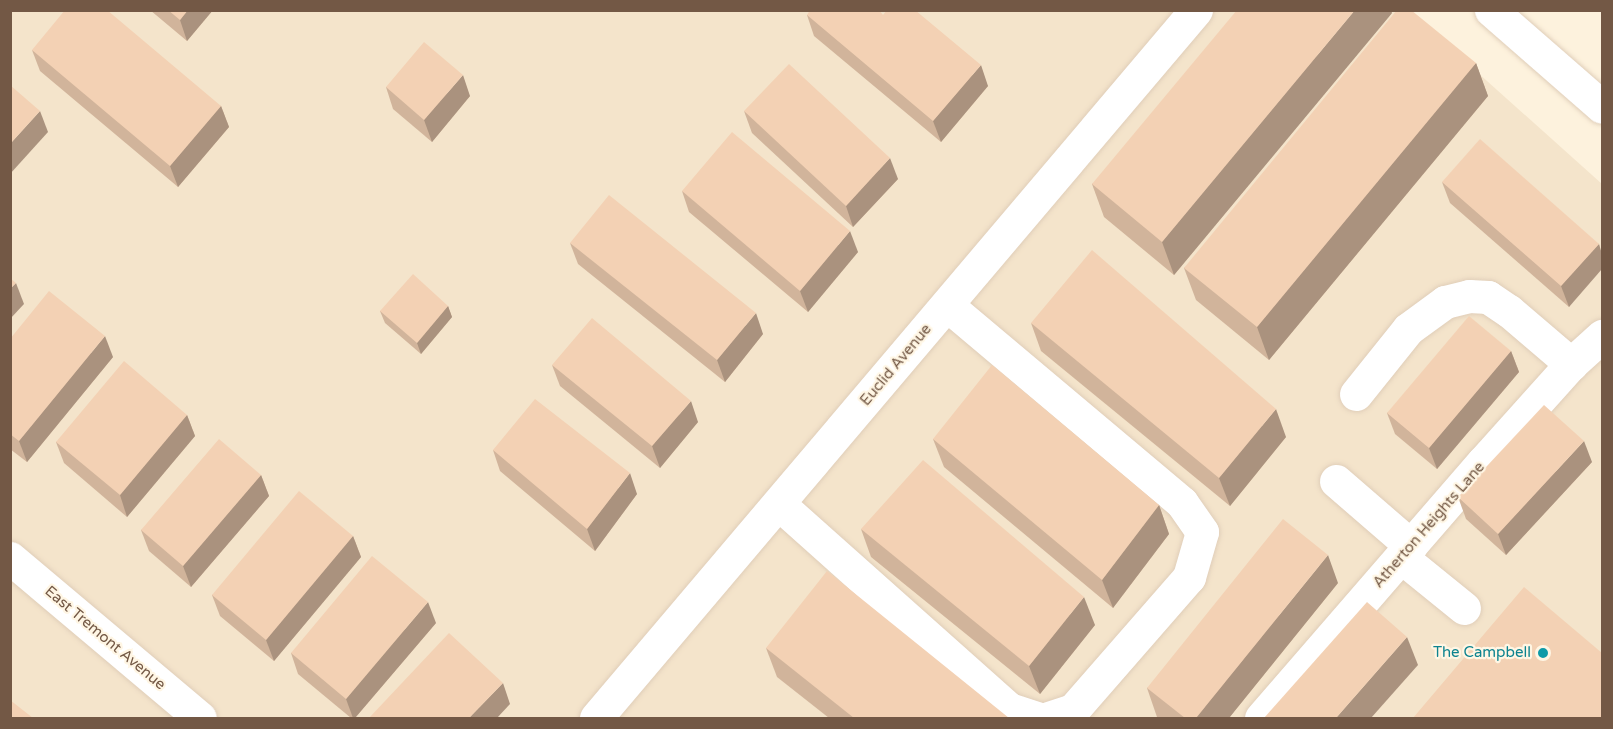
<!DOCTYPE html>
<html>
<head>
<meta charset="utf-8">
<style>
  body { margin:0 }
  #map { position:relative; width:1613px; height:729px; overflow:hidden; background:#fdf2dd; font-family:"Varela Round",sans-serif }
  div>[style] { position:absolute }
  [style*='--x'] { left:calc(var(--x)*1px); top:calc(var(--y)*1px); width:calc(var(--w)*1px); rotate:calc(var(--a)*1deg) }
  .residential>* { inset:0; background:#f4e4cb }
  .roads { filter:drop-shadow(0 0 2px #e0ceb9) drop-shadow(0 0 2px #e0ceb9) }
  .minor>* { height:33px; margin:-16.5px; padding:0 16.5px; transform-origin:16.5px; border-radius:16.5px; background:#fff }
  .wall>* { inset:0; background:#d1b49b }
  .shaded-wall>* { inset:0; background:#aa927e }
  .building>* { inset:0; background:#f3d1b4 }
  .dots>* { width:16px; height:16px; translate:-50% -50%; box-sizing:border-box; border:3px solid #fff6e4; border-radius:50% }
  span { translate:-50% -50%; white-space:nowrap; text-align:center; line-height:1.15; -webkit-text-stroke:4.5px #fff6e4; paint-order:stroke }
  .street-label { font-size:15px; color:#735845 }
  .culture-label { font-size:15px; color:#0d838f }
  .right { translate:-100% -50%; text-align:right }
  .frame { position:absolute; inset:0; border:12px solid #735845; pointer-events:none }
</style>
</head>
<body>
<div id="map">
  <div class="residential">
    <div style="clip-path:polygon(10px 11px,1409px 11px,1602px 184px,1602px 678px,1445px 718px,11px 718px)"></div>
  </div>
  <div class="roads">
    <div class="minor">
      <div style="--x:1491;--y:10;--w:147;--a:41.1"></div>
      <div style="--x:947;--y:305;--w:307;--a:40.1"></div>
      <div style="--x:1182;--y:503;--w:35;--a:55"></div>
      <div style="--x:1202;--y:532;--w:47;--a:106.1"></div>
      <div style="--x:1189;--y:577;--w:176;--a:131.1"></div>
      <div style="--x:1073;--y:710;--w:25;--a:162"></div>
      <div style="--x:1356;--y:394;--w:83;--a:-51.3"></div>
      <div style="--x:1408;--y:329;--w:46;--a:-36.1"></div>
      <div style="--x:1445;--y:302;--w:25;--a:-14"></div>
      <div style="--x:1469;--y:296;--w:19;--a:3"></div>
      <div style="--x:1488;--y:297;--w:25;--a:34"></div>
      <div style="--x:1509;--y:311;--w:82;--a:40.5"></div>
      <div style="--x:1336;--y:481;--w:99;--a:40.9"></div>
      <div style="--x:779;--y:504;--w:308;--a:41.7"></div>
      <div style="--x:1009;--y:709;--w:29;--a:18"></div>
      <div style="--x:1401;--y:557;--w:81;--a:39"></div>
      <div style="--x:10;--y:558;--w:248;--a:40.1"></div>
      <div style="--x:596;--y:718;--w:928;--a:-49.72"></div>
      <div style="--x:1261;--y:718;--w:339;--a:-49.1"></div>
      <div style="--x:1483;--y:462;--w:132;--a:-48.1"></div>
      <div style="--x:1571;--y:364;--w:42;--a:-42.1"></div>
    </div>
  </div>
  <div class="wall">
    <div style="clip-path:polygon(150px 10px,213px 10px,187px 41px)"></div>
    <div style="clip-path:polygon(1392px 13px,1174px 275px,1104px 217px,1092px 184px)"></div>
    <div style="clip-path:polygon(807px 15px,883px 15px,988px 86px,941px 142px,814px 36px)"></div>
    <div style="clip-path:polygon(32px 50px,221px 106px,229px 127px,178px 187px,40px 71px)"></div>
    <div style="clip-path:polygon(1476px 63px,1488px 96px,1269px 360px,1196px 300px,1184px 268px)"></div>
    <div style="clip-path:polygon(386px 87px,470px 96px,432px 142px,393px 109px)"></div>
    <div style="clip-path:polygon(744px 111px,898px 179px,853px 227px,752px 133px)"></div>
    <div style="clip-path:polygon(1442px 182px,1599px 244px,1569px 307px,1450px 203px)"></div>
    <div style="clip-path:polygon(682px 191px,858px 252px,808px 312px,689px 212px)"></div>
    <div style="clip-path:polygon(570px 243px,763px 334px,725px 382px,578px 264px)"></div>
    <div style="clip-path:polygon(448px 306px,452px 317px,421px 354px,385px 323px,380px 311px)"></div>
    <div style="clip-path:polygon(1031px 323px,1286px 437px,1230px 506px,1041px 351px)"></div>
    <div style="clip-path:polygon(10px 339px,113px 357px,27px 462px,10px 449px)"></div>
    <div style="clip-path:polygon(1511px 351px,1519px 372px,1437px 469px,1395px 434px,1387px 413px)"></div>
    <div style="clip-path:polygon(552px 365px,698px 422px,660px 468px,560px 386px)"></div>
    <div style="clip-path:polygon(187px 415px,195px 436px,127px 517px,64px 463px,56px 442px)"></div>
    <div style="clip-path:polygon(933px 439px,1159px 505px,1169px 534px,1113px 608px,944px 467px)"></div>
    <div style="clip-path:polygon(493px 450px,637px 494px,595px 551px,500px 471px)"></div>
    <div style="clip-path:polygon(1592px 462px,1506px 555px,1466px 519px,1458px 497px)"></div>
    <div style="clip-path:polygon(261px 475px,269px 496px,191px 587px,149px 551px,141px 530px)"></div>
    <div style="clip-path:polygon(861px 529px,1095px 625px,1040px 694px,871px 557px)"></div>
    <div style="clip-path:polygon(353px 536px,361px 557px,274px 661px,220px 616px,212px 595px)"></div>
    <div style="clip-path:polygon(1338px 583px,1229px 718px,1160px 718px,1157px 717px,1147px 688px)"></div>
    <div style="clip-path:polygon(436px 623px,355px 718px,351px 718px,298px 674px,291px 653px)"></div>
    <div style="clip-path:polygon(766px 648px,1009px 718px,829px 718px,777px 677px)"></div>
  </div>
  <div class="shaded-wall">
    <div style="clip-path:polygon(188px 10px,213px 10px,187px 41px,180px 20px)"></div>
    <div style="clip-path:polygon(1355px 10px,1391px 10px,1392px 13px,1174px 275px,1162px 242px)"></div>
    <div style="clip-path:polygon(1476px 63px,1488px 96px,1269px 360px,1257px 327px)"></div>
    <div style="clip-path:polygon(981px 65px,988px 86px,941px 142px,933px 121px)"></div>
    <div style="clip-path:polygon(463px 75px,470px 96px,432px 142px,424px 120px)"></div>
    <div style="clip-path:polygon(221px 106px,229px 127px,178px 187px,170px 166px)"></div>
    <div style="clip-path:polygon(40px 111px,48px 132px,10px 174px,10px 144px)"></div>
    <div style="clip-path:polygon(890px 158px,898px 179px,853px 227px,846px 206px)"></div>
    <div style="clip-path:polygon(850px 231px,858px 252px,808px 312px,800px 291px)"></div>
    <div style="clip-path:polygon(1599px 244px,1602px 254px,1602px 269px,1569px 307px,1561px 286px)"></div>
    <div style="clip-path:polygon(16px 283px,24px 304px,10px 319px,10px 289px)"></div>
    <div style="clip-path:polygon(448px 306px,452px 317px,421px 354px,417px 343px)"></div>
    <div style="clip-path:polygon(756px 313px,763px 334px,725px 382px,717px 360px)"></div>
    <div style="clip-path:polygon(105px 336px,113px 357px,27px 462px,19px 441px)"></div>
    <div style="clip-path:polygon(1511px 351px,1519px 372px,1437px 469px,1429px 448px)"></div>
    <div style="clip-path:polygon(691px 401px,698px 422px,660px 468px,652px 446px)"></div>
    <div style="clip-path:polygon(1276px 409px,1286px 437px,1230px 506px,1219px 478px)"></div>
    <div style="clip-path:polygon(187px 415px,195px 436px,127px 517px,120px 495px)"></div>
    <div style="clip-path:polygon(1584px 441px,1592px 462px,1506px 555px,1498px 534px)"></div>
    <div style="clip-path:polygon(630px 473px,637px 494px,595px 551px,587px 529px)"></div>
    <div style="clip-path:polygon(261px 475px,269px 496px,191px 587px,183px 566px)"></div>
    <div style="clip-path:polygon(1159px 505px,1169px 534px,1113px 608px,1102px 580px)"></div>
    <div style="clip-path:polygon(353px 536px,361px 557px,274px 661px,266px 640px)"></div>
    <div style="clip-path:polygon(1328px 555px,1338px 583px,1229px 718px,1196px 718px)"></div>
    <div style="clip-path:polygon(1084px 597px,1095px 625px,1040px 694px,1029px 666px)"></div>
    <div style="clip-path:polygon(428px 602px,436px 623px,355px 718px,353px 718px,346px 699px)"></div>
    <div style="clip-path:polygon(1407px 637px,1418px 665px,1371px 718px,1336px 718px)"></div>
    <div style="clip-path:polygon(503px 683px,510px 704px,497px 718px,469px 718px)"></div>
  </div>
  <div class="building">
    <div style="clip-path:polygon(65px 10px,107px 10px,221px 106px,170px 166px,32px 50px)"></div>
    <div style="clip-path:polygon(168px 10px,188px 10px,180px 20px)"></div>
    <div style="clip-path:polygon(810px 10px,879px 10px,883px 15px,887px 10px,915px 10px,981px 65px,933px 121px,807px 15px)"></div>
    <div style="clip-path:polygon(1237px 10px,1355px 10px,1162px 242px,1092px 184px)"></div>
    <div style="clip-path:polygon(1397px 10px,1411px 10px,1476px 63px,1257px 327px,1184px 268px)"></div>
    <div style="clip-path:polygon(424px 42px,463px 75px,424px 120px,386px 87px)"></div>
    <div style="clip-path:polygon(789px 64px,890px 158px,846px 206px,744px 111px)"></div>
    <div style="clip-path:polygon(10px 85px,40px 111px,10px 144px)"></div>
    <div style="clip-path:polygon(732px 132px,850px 231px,800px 291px,682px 191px)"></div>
    <div style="clip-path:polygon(1480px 139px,1599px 244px,1561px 286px,1442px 182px)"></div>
    <div style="clip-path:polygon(609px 195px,756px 313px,717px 360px,570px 243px)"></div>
    <div style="clip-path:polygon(1092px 250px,1276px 409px,1219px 478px,1031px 323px)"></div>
    <div style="clip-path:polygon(413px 274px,448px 306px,417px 343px,380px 311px)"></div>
    <div style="clip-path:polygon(10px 278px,16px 283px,10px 289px)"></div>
    <div style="clip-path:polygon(49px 291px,105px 336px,19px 441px,10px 434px,10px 339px)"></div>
    <div style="clip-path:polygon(1469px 316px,1511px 351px,1429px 448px,1387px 413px)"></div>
    <div style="clip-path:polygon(592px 318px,691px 401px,652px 446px,552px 365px)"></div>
    <div style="clip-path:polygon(124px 361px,187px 415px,120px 495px,56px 442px)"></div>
    <div style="clip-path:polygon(992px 365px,1159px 505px,1102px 580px,933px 439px)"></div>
    <div style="clip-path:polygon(535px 399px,630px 473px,587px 529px,493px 450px)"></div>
    <div style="clip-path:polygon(1544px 405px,1584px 441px,1498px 534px,1458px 497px)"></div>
    <div style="clip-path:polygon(219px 439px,261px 475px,183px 566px,141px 530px)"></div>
    <div style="clip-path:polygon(923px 460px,1084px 597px,1029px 666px,861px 529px)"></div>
    <div style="clip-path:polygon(299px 491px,353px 536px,266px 640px,212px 595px)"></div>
    <div style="clip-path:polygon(1283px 519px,1328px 555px,1196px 718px,1185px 718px,1147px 688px)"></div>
    <div style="clip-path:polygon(372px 556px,428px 602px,346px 699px,291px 653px)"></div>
    <div style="clip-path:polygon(827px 571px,1009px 718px,854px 718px,766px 648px)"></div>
    <div style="clip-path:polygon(1524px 587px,1602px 653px,1602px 718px,1413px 718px)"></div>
    <div style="clip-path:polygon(1367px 602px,1407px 637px,1336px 718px,1264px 718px)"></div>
    <div style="clip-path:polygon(449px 633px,503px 683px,469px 718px,369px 718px)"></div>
    <div style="clip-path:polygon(10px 700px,33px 718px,10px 718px)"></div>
  </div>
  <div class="dots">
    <div style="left:1543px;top:653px;background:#0f9aa8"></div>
  </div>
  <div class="street-label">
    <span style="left:896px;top:365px;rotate:-50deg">Euclid Avenue</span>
    <span style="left:1429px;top:525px;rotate:-49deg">Atherton Heights Lane</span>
    <span style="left:105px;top:638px;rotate:40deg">East Tremont Avenue</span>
  </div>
  <div class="culture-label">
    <span class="right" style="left:1531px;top:653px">The Campbell</span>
  </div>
  <div class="frame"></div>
</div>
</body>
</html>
